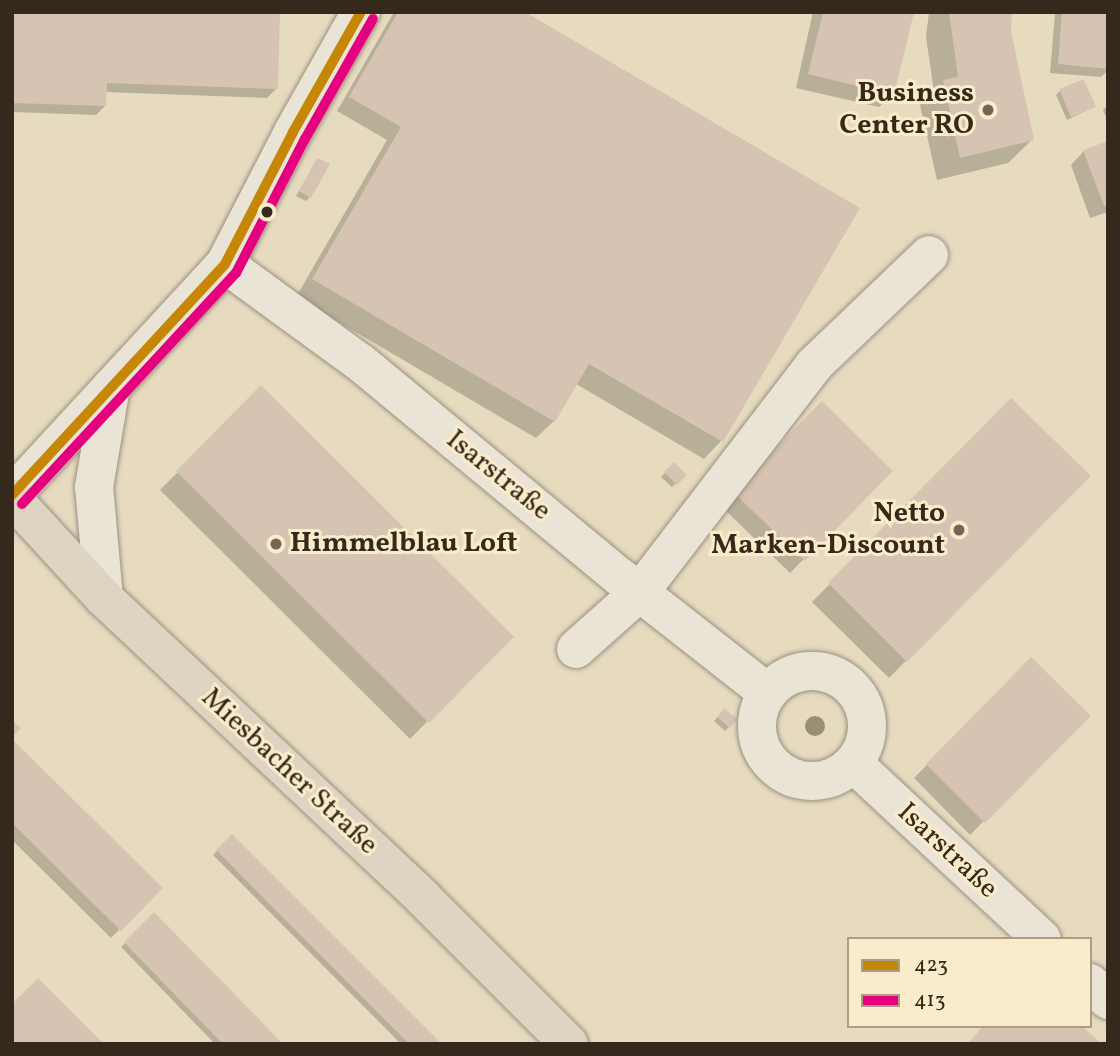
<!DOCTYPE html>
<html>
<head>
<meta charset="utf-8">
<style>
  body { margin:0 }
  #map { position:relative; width:1120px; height:1056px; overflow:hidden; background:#e7dbbf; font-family:Vollkorn,serif }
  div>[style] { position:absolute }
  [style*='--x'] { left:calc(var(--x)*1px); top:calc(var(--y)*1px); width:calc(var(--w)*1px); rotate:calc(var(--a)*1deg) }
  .shadow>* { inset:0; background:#0003 }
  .building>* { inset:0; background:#d6c3b1 }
  .roads { filter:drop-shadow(0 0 2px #999180) drop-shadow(0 0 2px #999180) }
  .minor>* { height:38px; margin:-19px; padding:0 19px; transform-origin:19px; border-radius:19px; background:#eae4d6 }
  .minor>.ring { margin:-19px; padding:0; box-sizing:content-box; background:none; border:38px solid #eae4d6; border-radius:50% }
  .major>* { height:38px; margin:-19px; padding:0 19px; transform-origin:19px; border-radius:19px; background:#ded4c2 }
  .bus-1>* { height:10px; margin:-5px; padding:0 5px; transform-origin:5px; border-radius:5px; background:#c68707 }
  .bus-2>* { height:10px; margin:-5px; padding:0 5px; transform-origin:5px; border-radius:5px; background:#e5007d }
  .trees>* { width:20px; height:20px; margin:-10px; border-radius:50%; background:#988f74 }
  .dots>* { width:19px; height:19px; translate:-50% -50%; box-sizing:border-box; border:4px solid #faeccb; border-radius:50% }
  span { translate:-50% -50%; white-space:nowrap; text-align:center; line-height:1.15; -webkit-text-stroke:6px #faeccb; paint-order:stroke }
  .poi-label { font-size:28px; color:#35291b; font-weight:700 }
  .right { translate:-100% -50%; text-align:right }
  .left { translate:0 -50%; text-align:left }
  .street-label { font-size:28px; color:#35291b }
  .frame { position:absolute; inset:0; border:14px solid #35291b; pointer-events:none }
  .legend { position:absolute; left:847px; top:937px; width:245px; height:91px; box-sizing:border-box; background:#faeccb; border:2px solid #ab9e85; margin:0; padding:9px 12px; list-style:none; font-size:21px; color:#35291b }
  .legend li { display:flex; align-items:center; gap:14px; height:35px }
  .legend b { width:35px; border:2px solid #ab9e85 }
</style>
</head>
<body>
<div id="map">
  <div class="shadow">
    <div style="clip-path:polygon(12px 12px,276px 89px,267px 98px,105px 92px,105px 106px,96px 115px,12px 112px)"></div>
    <div style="clip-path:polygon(394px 12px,522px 12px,857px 208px,721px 441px,704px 459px,576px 384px,554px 421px,536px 438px,296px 297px,387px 140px,337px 111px)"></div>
    <div style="clip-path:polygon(813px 12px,912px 12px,892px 94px,879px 107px,796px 88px)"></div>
    <div style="clip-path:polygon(929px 12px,1010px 12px,1009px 31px,1032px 140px,1008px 163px,937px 180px,920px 105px,934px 92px,926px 37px)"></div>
    <div style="clip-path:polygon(1108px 12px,1108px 70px,1101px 77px,1050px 73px,1055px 13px)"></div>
    <div style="clip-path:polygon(1060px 91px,1094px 107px,1067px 120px,1056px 95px)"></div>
    <div style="clip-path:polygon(1107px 106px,1108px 106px,1108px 122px,1103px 110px)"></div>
    <div style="clip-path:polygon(1108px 143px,1108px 212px,1090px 218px,1071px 165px,1084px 151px)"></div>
    <div style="clip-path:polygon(318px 160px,310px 197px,306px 201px,296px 196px)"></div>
    <div style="clip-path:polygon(261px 388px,511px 637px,410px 739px,160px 490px)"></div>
    <div style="clip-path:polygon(1011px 400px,1088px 476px,889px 678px,812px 602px)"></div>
    <div style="clip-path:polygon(822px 404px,891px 471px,790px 573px,721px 506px)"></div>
    <div style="clip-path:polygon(674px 464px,685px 475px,672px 487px,661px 477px)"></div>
    <div style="clip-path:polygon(1031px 659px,1088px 716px,970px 835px,914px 778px)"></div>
    <div style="clip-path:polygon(724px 710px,729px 727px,725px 731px,714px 721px)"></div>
    <div style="clip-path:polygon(12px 741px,160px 888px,111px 938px,12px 840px)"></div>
    <div style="clip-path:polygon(232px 836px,439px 1044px,401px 1044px,213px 855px)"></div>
    <div style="clip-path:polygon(154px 915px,281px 1044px,215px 1044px,121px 947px)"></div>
  </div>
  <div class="building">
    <div style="clip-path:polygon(12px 12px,280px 12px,278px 89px,107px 83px,106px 106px,12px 103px)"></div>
    <div style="clip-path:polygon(398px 12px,525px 12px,860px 208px,723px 442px,589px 364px,555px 422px,312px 279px,401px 127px,349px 97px)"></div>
    <div style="clip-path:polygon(823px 12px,914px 12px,894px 95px,808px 74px)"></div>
    <div style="clip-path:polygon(949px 12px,1012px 12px,1011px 31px,1034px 140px,960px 158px,943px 80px,958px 77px)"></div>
    <div style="clip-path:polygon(1062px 12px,1108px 12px,1108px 69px,1058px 64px)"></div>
    <div style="clip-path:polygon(1084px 79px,1096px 107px,1071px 117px,1059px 89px)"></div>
    <div style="clip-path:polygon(1108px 141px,1108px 205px,1104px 206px,1083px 150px)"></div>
    <div style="clip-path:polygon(317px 158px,330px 164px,311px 198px,299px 191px)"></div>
    <div style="clip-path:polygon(261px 385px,514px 637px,429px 723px,176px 471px)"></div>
    <div style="clip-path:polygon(1011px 398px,1091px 476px,907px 662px,828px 583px)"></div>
    <div style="clip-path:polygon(822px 401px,893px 471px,805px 561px,733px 492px)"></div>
    <div style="clip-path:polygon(674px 462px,687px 475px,677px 485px,664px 472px)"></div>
    <div style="clip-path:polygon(1031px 657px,1091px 716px,985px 823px,926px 764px)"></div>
    <div style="clip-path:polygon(724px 708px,737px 719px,730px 728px,717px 717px)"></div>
    <div style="clip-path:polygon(12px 720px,21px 728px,12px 737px)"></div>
    <div style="clip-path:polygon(12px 739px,163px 888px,121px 931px,12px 823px)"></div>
    <div style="clip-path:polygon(232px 834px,442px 1044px,409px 1044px,216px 850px)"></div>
    <div style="clip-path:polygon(154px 912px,257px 1017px,283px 1044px,223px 1044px,144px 963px,124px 942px)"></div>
    <div style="clip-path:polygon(38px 978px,104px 1044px,12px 1044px,12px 1004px)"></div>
    <div style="clip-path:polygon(983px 1026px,1082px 1026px,1102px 1044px,968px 1044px)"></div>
  </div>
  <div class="roads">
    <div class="minor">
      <div style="--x:225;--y:264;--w:168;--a:36.1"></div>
      <div style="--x:361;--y:363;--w:336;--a:39.6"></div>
      <div style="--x:620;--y:577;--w:188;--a:38.1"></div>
      <div style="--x:12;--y:495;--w:314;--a:-47.3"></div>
      <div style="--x:225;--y:264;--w:148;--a:-62.7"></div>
      <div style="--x:293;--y:132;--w:138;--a:-60.5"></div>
      <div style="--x:104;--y:598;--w:111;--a:-95.1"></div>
      <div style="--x:94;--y:487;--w:101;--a:-80.4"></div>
      <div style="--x:576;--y:649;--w:86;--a:-41.7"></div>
      <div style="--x:640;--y:592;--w:286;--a:-52.5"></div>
      <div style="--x:814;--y:365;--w:159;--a:-43.7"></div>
      <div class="ring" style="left:757px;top:671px;width:72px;height:72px"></div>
      <div style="--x:853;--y:763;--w:258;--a:43"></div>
      <div style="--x:1090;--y:983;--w:25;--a:43"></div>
    </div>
    <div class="major">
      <div style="--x:12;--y:498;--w:136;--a:47.4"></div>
      <div style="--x:104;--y:598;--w:438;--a:43.2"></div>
      <div style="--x:423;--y:898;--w:206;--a:45"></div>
    </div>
  </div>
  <div class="bus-1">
    <div style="--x:12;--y:495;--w:314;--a:-47.3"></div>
    <div style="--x:225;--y:264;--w:148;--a:-62.7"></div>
    <div style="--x:293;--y:132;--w:138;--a:-60.5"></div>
  </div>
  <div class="bus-2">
    <div style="--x:22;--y:504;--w:315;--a:-47.2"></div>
    <div style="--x:236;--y:273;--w:151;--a:-62.8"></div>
    <div style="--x:305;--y:139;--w:138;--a:-60.5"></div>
  </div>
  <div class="trees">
    <div style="left:815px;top:726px"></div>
  </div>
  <div class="dots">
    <div style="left:988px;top:110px;background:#736754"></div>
    <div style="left:267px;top:212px;background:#35291b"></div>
    <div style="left:959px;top:530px;background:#736754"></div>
    <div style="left:276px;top:544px;background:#736754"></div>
  </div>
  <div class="poi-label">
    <span class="right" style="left:974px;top:110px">Business<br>Center RO</span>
    <span class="right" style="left:945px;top:530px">Netto<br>Marken-Discount</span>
    <span class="left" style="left:290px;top:544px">Himmelblau Loft</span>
  </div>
  <div class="street-label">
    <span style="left:498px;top:476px;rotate:39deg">Isarstraße</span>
    <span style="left:289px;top:772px;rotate:43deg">Miesbacher Straße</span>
    <span style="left:947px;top:851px;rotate:43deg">Isarstraße</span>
  </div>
  <div class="frame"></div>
  <ul class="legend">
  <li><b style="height:9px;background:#c68707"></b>423</li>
  <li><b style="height:9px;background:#e5007d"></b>413</li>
  </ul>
</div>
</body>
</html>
